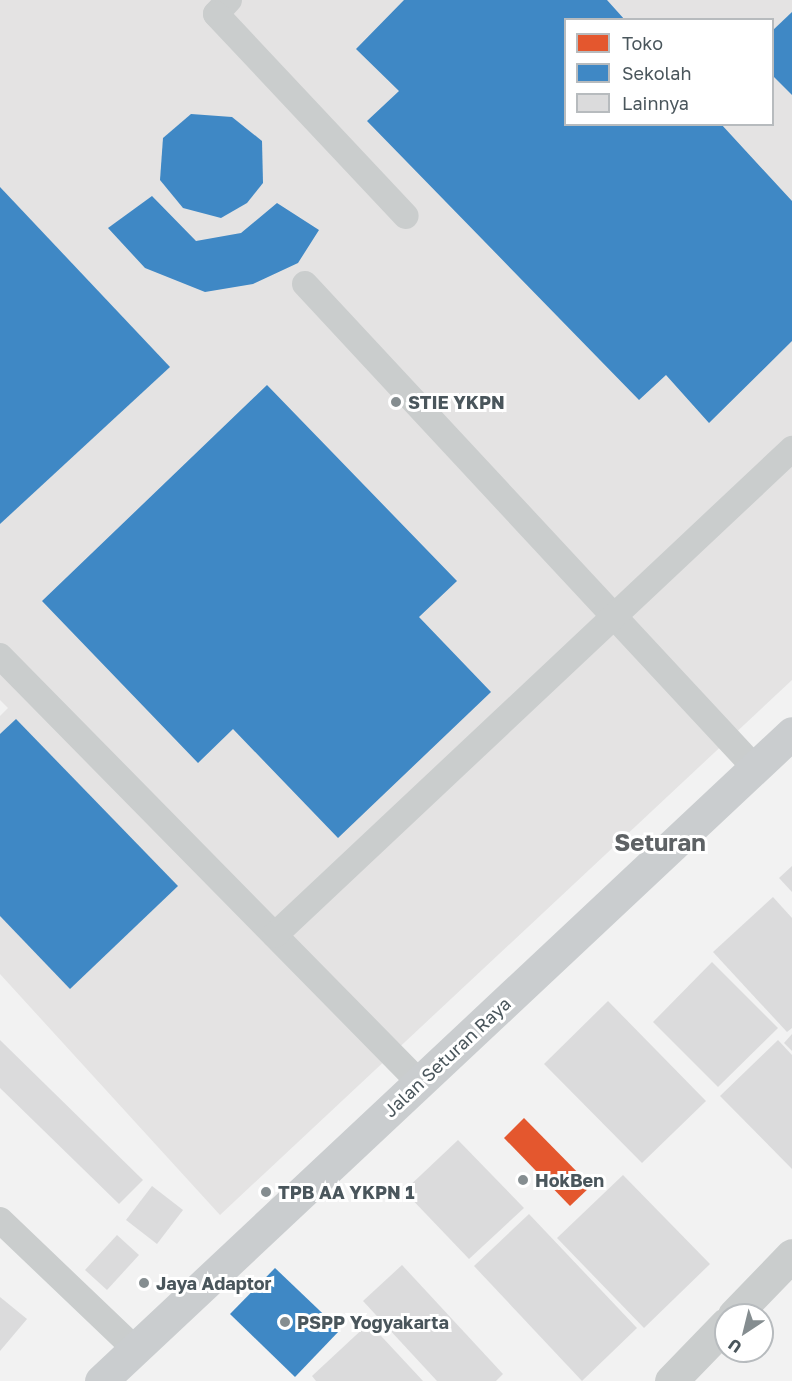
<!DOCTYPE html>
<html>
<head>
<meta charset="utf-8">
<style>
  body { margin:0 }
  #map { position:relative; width:792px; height:1381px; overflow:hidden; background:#f2f2f2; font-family:"Golos Text",sans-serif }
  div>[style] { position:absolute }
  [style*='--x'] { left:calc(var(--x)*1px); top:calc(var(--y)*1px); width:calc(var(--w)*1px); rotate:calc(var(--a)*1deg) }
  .education>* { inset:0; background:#e4e3e3 }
  .shops>* { inset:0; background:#e4572e }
  .schools>* { inset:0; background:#3f88c5 }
  .building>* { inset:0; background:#dbdbdc }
  .lane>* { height:26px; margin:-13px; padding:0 13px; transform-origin:13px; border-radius:13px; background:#cacdcd }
  .street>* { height:33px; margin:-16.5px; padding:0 16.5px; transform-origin:16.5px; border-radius:16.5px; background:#cacdcd }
  .secondary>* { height:33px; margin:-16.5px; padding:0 16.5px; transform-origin:16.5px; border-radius:16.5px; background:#cacdcf }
  .dots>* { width:16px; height:16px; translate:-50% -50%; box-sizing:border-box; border:3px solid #fff; border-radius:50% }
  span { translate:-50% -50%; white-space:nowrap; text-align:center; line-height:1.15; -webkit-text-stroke:6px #fff; paint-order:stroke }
  .poi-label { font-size:18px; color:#4a565c; font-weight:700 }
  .left { translate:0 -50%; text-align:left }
  .street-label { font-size:18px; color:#4a565c }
  .district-label { font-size:24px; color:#5e6265; font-weight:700 }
  .legend { position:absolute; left:564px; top:18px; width:210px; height:108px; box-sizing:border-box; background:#fff; border:2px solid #b7bbbe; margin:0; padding:8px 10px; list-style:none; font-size:18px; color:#4a565c }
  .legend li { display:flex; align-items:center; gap:12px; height:30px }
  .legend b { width:30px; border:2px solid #b7bbbe }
  .north { position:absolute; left:714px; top:1303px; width:60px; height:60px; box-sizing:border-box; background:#fff; border:2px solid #b7bbbe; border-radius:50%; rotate:215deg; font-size:16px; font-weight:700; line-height:24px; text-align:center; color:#4a565c }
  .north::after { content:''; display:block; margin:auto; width:21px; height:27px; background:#858d90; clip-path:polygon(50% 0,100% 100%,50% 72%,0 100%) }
</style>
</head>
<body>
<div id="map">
  <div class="education">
    <div style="clip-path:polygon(evenodd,0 0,792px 0,792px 680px,220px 1215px,0 974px,0 716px,8px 708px,0 700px,0 0,566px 20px,772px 20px,772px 124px,566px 124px,566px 20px)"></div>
  </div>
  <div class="shops">
    <div style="clip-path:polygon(524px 1118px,591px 1186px,570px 1206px,504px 1138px)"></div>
  </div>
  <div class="schools">
    <div style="clip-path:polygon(404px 0,607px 0,625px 20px,566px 20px,566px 124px,721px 124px,792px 201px,792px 341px,709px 423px,666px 375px,639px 400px,367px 121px,399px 91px,356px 49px)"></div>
    <div style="clip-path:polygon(792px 12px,792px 95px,772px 75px,772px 31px)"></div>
    <div style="clip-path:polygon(191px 114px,232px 117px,262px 141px,263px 183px,247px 203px,221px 218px,183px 208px,160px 180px,163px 138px)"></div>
    <div style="clip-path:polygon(0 187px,170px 367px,0 524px)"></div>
    <div style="clip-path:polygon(152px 196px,196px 241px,241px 233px,277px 203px,319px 230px,298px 263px,253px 284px,205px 292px,145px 268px,108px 228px)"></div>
    <div style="clip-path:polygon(267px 385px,457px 581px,419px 617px,491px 692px,338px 838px,233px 729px,198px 763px,42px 601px)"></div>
    <div style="clip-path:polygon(16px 719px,178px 886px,70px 989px,0 916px,0 734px)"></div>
    <div style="clip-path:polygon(275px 1268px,340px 1330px,295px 1377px,230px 1314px)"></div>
  </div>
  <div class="building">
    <div style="clip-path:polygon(792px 866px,792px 892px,779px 878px)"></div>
    <div style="clip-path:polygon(773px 897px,792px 918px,792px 1028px,787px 1032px,713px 952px)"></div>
    <div style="clip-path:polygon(712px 962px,778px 1028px,718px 1087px,653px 1022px)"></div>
    <div style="clip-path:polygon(608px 1001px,706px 1101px,642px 1163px,544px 1064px)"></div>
    <div style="clip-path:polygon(792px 1034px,792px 1051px,784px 1043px)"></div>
    <div style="clip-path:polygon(0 1040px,143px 1180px,119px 1204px,0 1088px)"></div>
    <div style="clip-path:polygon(778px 1040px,792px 1055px,792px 1169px,720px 1096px)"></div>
    <div style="clip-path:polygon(458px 1140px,524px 1208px,469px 1259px,404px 1191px)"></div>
    <div style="clip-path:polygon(623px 1175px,710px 1264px,644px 1328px,557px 1238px)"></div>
    <div style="clip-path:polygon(152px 1186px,183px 1210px,157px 1244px,126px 1220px)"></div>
    <div style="clip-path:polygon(529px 1214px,637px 1328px,582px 1381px,474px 1266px)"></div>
    <div style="clip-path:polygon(117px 1235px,139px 1255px,107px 1290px,85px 1270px)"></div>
    <div style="clip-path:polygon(402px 1265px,503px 1374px,496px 1381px,437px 1381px,363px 1301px)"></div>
    <div style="clip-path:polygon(0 1297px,27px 1319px,0 1351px)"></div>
    <div style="clip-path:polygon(369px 1323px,423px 1381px,316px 1381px,312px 1376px)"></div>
  </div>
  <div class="lane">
    <div style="--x:229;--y:0;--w:19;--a:133"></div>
    <div style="--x:216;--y:14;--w:277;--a:46.8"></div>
    <div style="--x:305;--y:284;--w:661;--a:47.08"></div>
    <div style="--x:0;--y:656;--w:598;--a:45.47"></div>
    <div style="--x:275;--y:935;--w:710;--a:-43.23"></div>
    <div style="--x:0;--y:1220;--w:187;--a:43.7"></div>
  </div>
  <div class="street">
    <div style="--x:734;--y:1315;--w:83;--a:-46"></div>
    <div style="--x:671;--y:1381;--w:79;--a:-46"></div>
  </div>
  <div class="secondary">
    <div style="--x:101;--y:1381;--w:947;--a:-43.16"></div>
  </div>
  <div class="dots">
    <div style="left:396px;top:402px;background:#858d90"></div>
    <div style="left:523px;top:1180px;background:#858d90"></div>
    <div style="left:266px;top:1192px;background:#858d90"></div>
    <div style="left:144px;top:1283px;background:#858d90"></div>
    <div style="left:285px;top:1322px;background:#858d90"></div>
  </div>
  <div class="poi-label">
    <span class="left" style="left:408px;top:402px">STIE YKPN</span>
    <span class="left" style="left:535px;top:1180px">HokBen</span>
    <span class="left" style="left:278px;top:1192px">TPB AA YKPN 1</span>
    <span class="left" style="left:156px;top:1283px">Jaya Adaptor</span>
    <span class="left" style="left:297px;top:1322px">PSPP Yogyakarta</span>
  </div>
  <div class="street-label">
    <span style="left:447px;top:1057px;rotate:-43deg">Jalan Seturan Raya</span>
  </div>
  <div class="district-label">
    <span style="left:660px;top:842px">Seturan</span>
  </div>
  <ul class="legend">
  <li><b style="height:16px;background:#e4572e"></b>Toko</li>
  <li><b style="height:16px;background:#3f88c5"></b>Sekolah</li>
  <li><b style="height:16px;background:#dbdbdc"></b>Lainnya</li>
  </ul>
  <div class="north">U</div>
</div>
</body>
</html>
